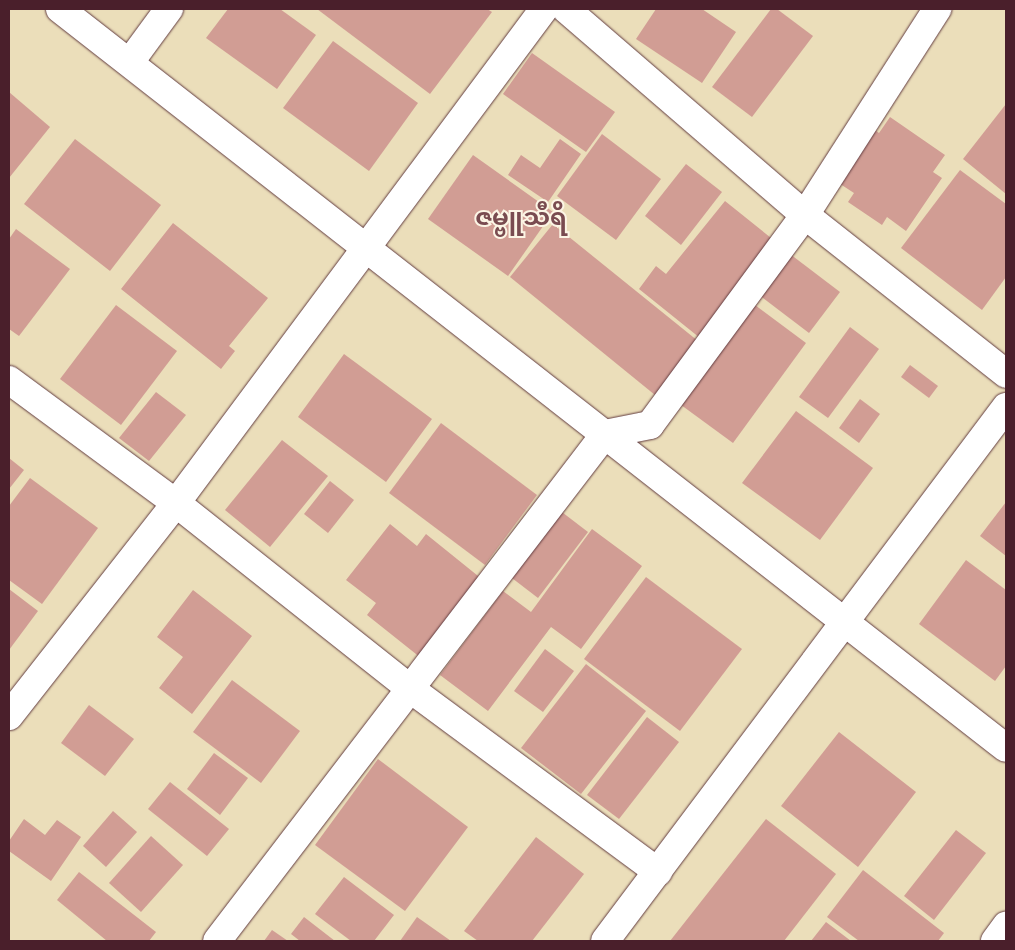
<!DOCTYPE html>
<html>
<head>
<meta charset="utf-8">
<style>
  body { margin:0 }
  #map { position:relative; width:1015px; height:950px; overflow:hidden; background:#ebdeba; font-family:"Patrick Hand","Noto Sans Myanmar",sans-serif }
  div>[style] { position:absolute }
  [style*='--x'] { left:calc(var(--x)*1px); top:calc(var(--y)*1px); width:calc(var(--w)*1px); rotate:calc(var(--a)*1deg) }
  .building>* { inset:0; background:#d19d94 }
  .roads { filter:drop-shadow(0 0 1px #623c40) drop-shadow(0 0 1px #623c40) }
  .minor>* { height:28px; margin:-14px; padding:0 14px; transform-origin:14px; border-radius:14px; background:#fff }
  .tertiary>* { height:28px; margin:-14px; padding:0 14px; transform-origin:14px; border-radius:14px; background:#fff }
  span { translate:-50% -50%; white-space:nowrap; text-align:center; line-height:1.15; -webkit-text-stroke:4px #fcf5e5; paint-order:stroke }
  .district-label { font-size:24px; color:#794b50; font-weight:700 }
  .frame { position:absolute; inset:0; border:10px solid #4a1f2b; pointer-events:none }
</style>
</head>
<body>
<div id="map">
  <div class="building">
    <div style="clip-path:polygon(228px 9px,280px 9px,316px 35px,277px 89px,206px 38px)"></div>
    <div style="clip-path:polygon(317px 9px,487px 9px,492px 12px,430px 94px)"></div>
    <div style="clip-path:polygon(656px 9px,702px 9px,736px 32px,702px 83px,636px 39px)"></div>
    <div style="clip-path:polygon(771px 9px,777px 9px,813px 36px,752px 117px,712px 87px)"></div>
    <div style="clip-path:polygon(333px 41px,418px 103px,369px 171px,283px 108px)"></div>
    <div style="clip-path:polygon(532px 53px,615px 112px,586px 152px,503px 94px)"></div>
    <div style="clip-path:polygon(9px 92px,50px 127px,9px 178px)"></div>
    <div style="clip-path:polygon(1006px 104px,1006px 194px,963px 159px)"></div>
    <div style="clip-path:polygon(890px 117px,945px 155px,933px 172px,942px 178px,906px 231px,887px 217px,882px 225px,848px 202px,854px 193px,831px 178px,868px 125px,879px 133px)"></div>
    <div style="clip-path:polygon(602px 134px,661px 179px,616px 240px,557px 196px)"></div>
    <div style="clip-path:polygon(75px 139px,161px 205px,110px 271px,24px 204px)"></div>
    <div style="clip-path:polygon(560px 139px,581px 154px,548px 202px,508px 175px,521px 155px,540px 168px)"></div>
    <div style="clip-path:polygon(473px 155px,553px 212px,508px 276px,428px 219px)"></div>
    <div style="clip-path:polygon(686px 164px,722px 192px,681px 245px,645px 216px)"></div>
    <div style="clip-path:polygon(960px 170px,1006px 204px,1006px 277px,982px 310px,901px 248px)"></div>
    <div style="clip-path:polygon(725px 201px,776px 242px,700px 338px,639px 289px,656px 266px,666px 274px)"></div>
    <div style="clip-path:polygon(173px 223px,268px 298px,229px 346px,235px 351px,221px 369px,121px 289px)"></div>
    <div style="clip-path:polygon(553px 224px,698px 341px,655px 395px,510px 277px)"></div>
    <div style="clip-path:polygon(16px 229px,70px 269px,19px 336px,9px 329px,9px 239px)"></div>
    <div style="clip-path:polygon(790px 254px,840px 292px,809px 333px,759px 295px)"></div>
    <div style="clip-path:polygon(751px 302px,806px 343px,733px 443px,677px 402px)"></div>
    <div style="clip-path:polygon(116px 305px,177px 351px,121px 425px,60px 379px)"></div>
    <div style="clip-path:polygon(850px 327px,879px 349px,828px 418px,799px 397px)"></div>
    <div style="clip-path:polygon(344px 354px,432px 419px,386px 482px,298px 417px)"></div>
    <div style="clip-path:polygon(910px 365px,938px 386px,929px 398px,901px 377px)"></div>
    <div style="clip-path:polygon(156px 392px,186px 415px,149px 461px,119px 438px)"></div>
    <div style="clip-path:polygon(860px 399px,880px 414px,859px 443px,839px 428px)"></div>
    <div style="clip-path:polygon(796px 411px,873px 468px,820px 540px,742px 483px)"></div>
    <div style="clip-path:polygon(441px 423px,537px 495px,485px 565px,389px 493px)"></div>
    <div style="clip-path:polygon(282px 440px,328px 476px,270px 547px,225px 510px)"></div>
    <div style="clip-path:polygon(9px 458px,24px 470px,9px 489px)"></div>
    <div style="clip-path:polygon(30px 478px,98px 528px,42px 604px,9px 580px,9px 506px)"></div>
    <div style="clip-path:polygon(330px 481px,354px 500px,328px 533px,304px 514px)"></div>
    <div style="clip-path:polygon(1006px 502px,1006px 556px,980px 536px)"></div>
    <div style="clip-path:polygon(554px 506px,588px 532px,538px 598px,504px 572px)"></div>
    <div style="clip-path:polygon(390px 524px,417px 546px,426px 534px,488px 584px,426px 662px,367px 615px,376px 603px,346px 580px)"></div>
    <div style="clip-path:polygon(592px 529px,642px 566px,581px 649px,551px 627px,488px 711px,440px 675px,503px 591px,531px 612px)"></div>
    <div style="clip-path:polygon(966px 560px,1006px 590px,1006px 666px,995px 681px,919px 624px)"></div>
    <div style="clip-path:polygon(646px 577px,742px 649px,680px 731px,584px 659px)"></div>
    <div style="clip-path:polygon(9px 589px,38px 611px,9px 650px)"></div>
    <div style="clip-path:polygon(193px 590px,252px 636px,192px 714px,159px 688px,183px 657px,157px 637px)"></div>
    <div style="clip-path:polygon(545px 649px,574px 671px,543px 712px,514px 691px)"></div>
    <div style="clip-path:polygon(586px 664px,646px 711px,581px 794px,521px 748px)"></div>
    <div style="clip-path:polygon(232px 680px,300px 731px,261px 783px,193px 732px)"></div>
    <div style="clip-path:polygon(89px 705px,134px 739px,105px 776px,61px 743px)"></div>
    <div style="clip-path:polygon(647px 717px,679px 742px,619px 819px,587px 795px)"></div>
    <div style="clip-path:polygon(839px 732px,916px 792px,858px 867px,781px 806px)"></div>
    <div style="clip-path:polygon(214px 753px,248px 778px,220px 815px,187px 789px)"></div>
    <div style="clip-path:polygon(378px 759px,468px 827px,405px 911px,315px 845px)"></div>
    <div style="clip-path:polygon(170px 782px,229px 829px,207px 856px,148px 809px)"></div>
    <div style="clip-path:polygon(113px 811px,137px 832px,106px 867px,83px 846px)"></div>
    <div style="clip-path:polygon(24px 819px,45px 835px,57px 820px,81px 837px,51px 881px,9px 851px,9px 841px)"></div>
    <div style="clip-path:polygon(766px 819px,836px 874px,784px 941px,670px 941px)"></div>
    <div style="clip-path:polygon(956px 830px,986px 853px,934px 920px,904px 896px)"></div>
    <div style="clip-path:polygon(151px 836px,183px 865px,141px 912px,109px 883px)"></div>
    <div style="clip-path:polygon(536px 837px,584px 874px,532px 941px,478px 941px,464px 931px)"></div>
    <div style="clip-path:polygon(863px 870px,944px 933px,938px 941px,859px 941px,827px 917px)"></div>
    <div style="clip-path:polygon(79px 872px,156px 932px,149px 941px,107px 941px,57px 900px)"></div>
    <div style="clip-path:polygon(344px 877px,394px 915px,374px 941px,351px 941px,315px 914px)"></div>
    <div style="clip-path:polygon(304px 917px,335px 941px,300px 941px,291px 934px)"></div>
    <div style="clip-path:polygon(417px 917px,451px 941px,400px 941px)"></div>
    <div style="clip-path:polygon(826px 922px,851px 941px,811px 941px)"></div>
    <div style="clip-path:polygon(272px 930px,288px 941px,264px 941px)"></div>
  </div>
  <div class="roads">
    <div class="minor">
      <div style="--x:566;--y:9;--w:316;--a:40.8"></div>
      <div style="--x:805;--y:215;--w:256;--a:38.3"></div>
      <div style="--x:130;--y:62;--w:66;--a:-53.7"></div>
      <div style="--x:9;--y:380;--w:207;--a:36.4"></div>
      <div style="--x:176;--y:503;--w:296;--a:38.4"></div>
      <div style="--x:408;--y:687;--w:311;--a:36.5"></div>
      <div style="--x:9;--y:716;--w:271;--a:-51.9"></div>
      <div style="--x:176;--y:503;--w:616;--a:-53.32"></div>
      <div style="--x:217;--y:941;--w:638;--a:-52.57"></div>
      <div style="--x:605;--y:434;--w:46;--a:-11.3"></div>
      <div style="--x:650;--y:425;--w:261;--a:-53.6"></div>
      <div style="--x:805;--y:215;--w:245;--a:-57.3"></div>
      <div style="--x:605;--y:941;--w:668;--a:-53.1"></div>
      <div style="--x:995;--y:941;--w:19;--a:-54"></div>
    </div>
    <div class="tertiary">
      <div style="--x:60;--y:9;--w:1200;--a:38"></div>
    </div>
  </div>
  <div class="district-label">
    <span style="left:521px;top:217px">ဇမ္ဗူသီရိ</span>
  </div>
  <div class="frame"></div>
</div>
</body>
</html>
